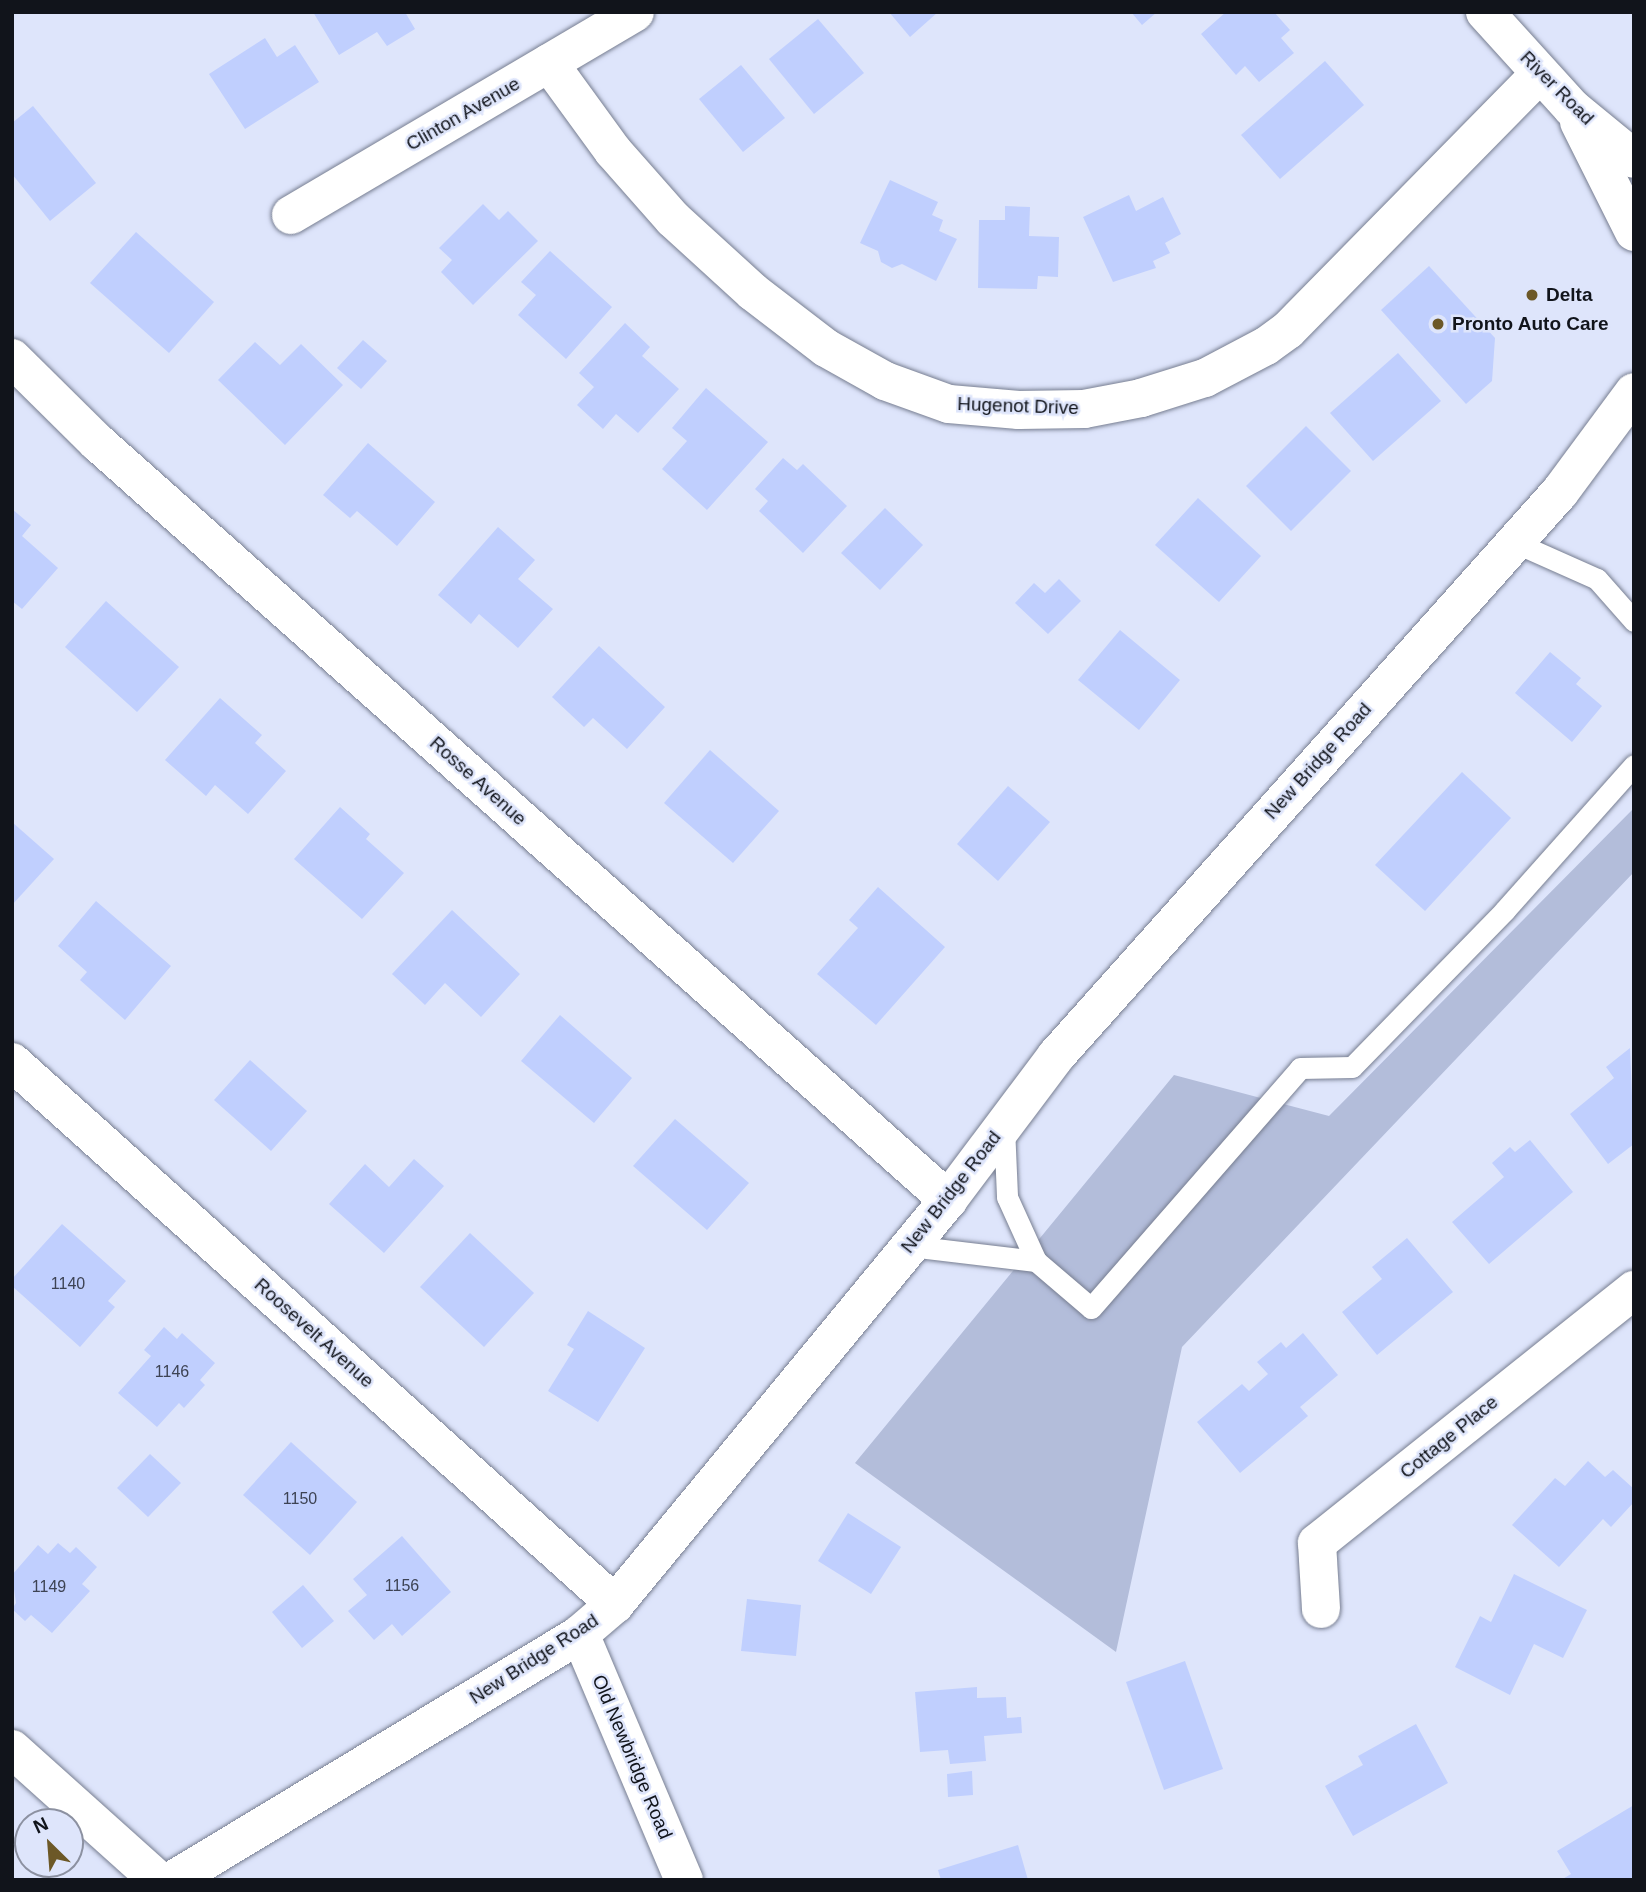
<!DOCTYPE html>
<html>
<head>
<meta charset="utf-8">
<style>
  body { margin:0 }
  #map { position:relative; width:1646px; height:1892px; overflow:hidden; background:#dee5fb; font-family:Helvetica,sans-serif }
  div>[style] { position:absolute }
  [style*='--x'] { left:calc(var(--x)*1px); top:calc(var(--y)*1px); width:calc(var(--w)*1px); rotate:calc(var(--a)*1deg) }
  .green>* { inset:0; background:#b3bdda }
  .building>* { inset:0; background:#c0cffe }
  .roads { filter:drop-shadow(0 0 2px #777e91) drop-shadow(0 0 2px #777e91) }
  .service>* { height:21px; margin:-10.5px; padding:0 10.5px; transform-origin:10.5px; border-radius:10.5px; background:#fff }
  .minor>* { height:38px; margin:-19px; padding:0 19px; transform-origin:19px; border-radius:19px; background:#fff }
  .secondary>* { height:38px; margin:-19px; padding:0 19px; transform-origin:19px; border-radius:19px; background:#fff }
  .primary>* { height:38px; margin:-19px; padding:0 19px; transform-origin:19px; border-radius:19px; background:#fff }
  .dots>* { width:19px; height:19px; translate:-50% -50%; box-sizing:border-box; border:4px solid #dee5fb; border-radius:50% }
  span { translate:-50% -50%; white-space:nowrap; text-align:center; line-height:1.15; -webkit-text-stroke:5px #dee5fb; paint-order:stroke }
  .number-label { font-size:16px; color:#3d4354 }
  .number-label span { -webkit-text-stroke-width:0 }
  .street-label { font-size:19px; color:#11141b }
  .poi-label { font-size:19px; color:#11141b; font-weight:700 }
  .left { translate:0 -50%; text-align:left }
  .frame { position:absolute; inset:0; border:14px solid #11141b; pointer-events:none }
  .north { position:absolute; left:14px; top:1808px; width:70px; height:70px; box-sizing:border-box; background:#dee5fb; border:2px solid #8c91a1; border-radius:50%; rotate:335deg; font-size:19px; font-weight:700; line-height:28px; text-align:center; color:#11141b }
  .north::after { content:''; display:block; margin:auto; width:24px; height:32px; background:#6c5827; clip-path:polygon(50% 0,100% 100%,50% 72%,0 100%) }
</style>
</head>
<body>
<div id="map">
  <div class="green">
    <div style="clip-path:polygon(1634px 808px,1634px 872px,1182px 1347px,1116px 1652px,855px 1463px,1174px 1075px,1329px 1116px)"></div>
  </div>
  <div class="building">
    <div style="clip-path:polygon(313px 12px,405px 12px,415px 29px,387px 46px,377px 32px,339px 55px)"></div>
    <div style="clip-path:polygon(889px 12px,938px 12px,910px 37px)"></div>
    <div style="clip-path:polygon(1131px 12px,1157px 12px,1142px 25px)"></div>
    <div style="clip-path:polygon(1226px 12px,1274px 12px,1290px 30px,1281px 38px,1294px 53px,1259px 82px,1245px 66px,1236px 75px,1201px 34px)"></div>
    <div style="clip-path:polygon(818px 19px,864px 73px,814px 114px,769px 59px)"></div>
    <div style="clip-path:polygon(265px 38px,277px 57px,295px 45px,319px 82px,245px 129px,209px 74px)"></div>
    <div style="clip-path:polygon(1325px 61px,1364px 105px,1280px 179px,1241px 135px)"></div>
    <div style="clip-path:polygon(741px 65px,785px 118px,743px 152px,699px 99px)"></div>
    <div style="clip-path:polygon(33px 106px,96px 183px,50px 221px,12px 174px,12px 123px)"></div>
    <div style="clip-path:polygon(890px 180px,938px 202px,932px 215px,943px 220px,939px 231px,957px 239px,936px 281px,902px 264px,892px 268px,881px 262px,878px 251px,860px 243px)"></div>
    <div style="clip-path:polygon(1129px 195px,1136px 211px,1163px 197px,1181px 234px,1165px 243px,1170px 253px,1153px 261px,1156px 268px,1113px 282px,1083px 217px)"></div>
    <div style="clip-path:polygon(483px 204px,499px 220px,508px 211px,538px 241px,473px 305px,441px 272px,452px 260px,439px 248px)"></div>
    <div style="clip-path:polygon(1005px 206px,1030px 207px,1029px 236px,1059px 237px,1058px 277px,1038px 276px,1037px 289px,978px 288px,979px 220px,1005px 220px)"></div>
    <div style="clip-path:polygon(136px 232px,214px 302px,169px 353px,90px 283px)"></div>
    <div style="clip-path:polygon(550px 251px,612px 307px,566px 359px,518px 315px,536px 295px,521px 282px)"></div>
    <div style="clip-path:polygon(1429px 266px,1495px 338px,1492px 381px,1466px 404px,1381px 310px)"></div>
    <div style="clip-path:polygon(625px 323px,650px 347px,642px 356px,679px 389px,638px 433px,616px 414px,603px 429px,577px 405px,594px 387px,579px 373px)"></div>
    <div style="clip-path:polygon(363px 340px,387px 361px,361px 389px,337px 368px)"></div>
    <div style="clip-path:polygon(255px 342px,280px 365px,301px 344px,343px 385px,285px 445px,218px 380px)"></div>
    <div style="clip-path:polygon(1398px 353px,1441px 401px,1373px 461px,1330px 413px)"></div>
    <div style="clip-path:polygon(706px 388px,768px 442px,707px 510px,662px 469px,687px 441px,672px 428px)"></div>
    <div style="clip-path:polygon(1306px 426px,1351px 471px,1291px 531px,1246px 486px)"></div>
    <div style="clip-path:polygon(368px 443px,435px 502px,397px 546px,357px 511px,350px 518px,323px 495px)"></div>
    <div style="clip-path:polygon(783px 458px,797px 470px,803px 464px,847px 506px,803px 553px,759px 511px,768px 501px,755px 489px)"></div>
    <div style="clip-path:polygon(1198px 498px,1261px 556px,1219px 602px,1155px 545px)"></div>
    <div style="clip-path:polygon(885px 508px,923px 545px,880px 590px,841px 553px)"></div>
    <div style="clip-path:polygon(12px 509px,31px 525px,22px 536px,58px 568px,22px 609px,12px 601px)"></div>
    <div style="clip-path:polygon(498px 527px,535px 560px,518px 579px,553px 609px,518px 648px,479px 614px,471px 624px,438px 595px)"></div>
    <div style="clip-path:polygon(1059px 579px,1081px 601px,1048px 634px,1015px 603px,1034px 583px,1045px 593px)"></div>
    <div style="clip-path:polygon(106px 601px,179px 667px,137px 712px,65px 647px)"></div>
    <div style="clip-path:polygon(1120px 630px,1180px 680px,1139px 730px,1078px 680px)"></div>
    <div style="clip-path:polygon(599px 646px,665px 707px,627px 749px,593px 718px,584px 727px,552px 697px)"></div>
    <div style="clip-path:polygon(1550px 652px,1581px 678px,1576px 684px,1602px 706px,1572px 742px,1515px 693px)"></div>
    <div style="clip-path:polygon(220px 698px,262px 735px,255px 743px,286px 771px,248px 814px,215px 785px,206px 796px,165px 760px)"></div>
    <div style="clip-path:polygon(710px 750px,779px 811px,733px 863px,664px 803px)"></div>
    <div style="clip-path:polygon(1462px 772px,1511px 818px,1425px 911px,1375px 865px)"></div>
    <div style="clip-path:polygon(1008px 786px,1050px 822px,998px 881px,957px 844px)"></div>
    <div style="clip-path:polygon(340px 807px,370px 834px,366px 839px,404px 873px,362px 919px,294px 859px)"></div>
    <div style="clip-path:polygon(12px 822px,54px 859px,12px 905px)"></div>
    <div style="clip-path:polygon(878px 887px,945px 947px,876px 1025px,817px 974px,858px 928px,849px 920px)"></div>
    <div style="clip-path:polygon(96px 901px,171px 966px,125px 1020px,80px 980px,87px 972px,58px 946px)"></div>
    <div style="clip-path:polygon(452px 910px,520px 974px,481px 1017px,445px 983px,425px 1005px,392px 974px)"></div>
    <div style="clip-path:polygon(560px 1015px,632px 1078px,594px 1123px,521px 1061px)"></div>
    <div style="clip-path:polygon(1630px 1048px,1634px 1144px,1608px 1164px,1570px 1114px,1614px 1078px,1606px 1067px)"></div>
    <div style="clip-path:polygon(250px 1060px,307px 1111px,271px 1151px,214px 1100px)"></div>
    <div style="clip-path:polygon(675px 1119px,749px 1183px,707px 1230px,633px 1166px)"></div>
    <div style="clip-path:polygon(1530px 1140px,1573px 1192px,1489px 1264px,1452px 1222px,1504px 1177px,1492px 1163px,1510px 1147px,1515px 1152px)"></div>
    <div style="clip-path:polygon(414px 1159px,444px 1186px,384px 1253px,329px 1204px,365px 1164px,389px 1187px)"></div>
    <div style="clip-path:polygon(62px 1224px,126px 1281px,108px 1301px,115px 1307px,80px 1347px,12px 1286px,12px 1279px)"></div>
    <div style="clip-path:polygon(470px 1233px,534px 1293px,484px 1347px,420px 1287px)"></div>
    <div style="clip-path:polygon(1407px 1238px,1453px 1292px,1377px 1355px,1342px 1312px,1382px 1279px,1372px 1267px)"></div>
    <div style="clip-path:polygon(588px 1311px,645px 1348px,598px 1422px,548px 1391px,574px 1349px,567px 1345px)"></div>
    <div style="clip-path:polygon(164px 1327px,177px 1339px,182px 1333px,215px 1363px,200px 1380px,205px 1385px,184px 1408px,179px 1403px,157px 1427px,118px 1393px,151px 1356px,144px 1350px)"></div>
    <div style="clip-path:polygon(1303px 1333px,1338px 1375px,1300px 1407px,1308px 1416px,1240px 1473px,1197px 1422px,1242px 1384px,1249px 1391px,1268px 1374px,1257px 1362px,1281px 1342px,1286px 1348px)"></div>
    <div style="clip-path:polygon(291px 1442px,357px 1502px,310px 1555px,243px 1495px)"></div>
    <div style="clip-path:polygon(150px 1454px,181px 1483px,148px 1517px,117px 1488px)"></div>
    <div style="clip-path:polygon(1588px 1461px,1605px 1477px,1613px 1470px,1634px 1489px,1634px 1502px,1611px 1527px,1603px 1519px,1559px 1567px,1512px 1525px,1555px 1478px,1565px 1486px)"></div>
    <div style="clip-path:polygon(848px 1513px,901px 1547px,871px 1594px,818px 1561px)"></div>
    <div style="clip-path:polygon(402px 1536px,451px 1592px,402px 1636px,392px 1624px,374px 1640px,348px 1611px,367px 1595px,353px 1579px)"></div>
    <div style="clip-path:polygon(58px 1543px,70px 1553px,76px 1547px,97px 1567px,82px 1584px,90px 1591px,52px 1633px,31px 1615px,25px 1621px,12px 1609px,16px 1603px,12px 1575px,38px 1545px,48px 1554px)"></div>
    <div style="clip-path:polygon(1514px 1574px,1587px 1610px,1563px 1658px,1534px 1644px,1510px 1695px,1455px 1667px,1480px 1616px,1491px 1622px)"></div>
    <div style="clip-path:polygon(303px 1585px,334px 1621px,302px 1648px,272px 1612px)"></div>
    <div style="clip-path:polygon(747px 1599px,801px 1605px,796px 1656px,741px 1651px)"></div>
    <div style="clip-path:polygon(1185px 1661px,1223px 1769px,1164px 1790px,1126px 1682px)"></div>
    <div style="clip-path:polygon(977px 1687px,977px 1698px,1006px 1697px,1007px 1718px,1021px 1717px,1022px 1733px,984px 1736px,986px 1761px,950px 1764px,948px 1750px,920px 1752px,915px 1692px)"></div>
    <div style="clip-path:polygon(1416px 1724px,1448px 1783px,1353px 1836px,1325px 1786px,1363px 1765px,1358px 1756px)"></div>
    <div style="clip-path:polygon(972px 1771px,973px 1795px,948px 1797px,947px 1774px)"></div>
    <div style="clip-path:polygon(1634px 1805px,1634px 1880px,1561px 1880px,1571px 1874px,1557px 1851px)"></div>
    <div style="clip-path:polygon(1018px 1845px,1028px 1880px,941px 1880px,938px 1870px)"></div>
  </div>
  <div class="roads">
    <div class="service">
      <div style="--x:1514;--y:542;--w:91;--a:24"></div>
      <div style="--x:1597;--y:579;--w:56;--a:48.6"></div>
      <div style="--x:1004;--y:1127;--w:70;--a:87.5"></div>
      <div style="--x:1007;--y:1197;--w:70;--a:65.6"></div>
      <div style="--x:1036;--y:1261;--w:72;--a:40.5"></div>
      <div style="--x:1091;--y:1308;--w:318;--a:-48.9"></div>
      <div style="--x:1300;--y:1068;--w:52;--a:-1.1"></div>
      <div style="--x:1352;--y:1067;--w:219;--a:-45.7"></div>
      <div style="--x:1505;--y:910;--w:194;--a:-48.3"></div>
      <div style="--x:910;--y:1246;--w:127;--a:6.8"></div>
    </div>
    <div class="minor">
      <div style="--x:549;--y:63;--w:109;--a:54"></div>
      <div style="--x:613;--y:151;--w:91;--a:48.6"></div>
      <div style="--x:673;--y:219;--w:108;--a:42.4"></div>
      <div style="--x:753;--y:292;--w:92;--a:37.5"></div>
      <div style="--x:826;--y:348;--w:68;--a:29.2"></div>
      <div style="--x:885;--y:381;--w:68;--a:19.8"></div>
      <div style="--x:949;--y:404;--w:70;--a:4.9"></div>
      <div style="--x:1019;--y:410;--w:65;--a:-0.9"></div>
      <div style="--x:1084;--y:409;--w:58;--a:-10.9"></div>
      <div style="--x:1141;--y:398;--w:67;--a:-17.4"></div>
      <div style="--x:1205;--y:378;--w:69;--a:-27.7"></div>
      <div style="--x:1266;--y:346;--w:27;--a:-36"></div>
      <div style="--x:1288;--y:330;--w:359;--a:-45.5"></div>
      <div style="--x:291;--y:215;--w:399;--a:-30.5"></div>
      <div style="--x:12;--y:358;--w:120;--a:44.7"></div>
      <div style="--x:97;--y:442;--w:1140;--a:41.69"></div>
      <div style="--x:12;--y:1062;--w:811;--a:41.95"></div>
      <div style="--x:1321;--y:1609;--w:66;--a:-93.5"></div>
      <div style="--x:1317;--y:1543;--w:406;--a:-38.6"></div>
      <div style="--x:580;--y:1634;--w:267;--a:67.1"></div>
      <div style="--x:12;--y:1749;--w:196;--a:41.9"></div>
    </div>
    <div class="secondary">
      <div style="--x:1485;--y:12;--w:130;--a:47.8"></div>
      <div style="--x:1572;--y:108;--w:80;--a:39.4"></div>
      <div style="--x:1579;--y:122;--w:123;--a:63.4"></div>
    </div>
    <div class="primary">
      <div style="--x:173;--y:1880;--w:476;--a:-31.1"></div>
      <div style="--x:580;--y:1634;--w:46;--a:-40.6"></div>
      <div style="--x:615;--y:1604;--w:524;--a:-50.5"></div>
      <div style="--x:948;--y:1200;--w:180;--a:-53.1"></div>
      <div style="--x:1056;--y:1056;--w:756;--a:-48.22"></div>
      <div style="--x:1560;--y:492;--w:124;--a:-53.5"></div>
    </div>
  </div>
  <div class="dots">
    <div style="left:1532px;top:295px;background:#6c5827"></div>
    <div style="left:1438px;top:324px;background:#6c5827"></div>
  </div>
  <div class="number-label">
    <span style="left:68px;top:1284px">1140</span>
    <span style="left:172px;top:1372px">1146</span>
    <span style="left:300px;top:1499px">1150</span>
    <span style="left:402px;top:1586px">1156</span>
    <span style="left:49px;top:1587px">1149</span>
  </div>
  <div class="street-label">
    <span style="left:1557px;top:88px;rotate:45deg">River Road</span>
    <span style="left:463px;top:114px;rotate:-30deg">Clinton Avenue</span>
    <span style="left:1018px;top:406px;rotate:2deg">Hugenot Drive</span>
    <span style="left:1318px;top:761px;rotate:-48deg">New Bridge Road</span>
    <span style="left:478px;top:781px;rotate:42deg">Rosse Avenue</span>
    <span style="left:951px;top:1192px;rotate:-52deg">New Bridge Road</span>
    <span style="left:314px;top:1333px;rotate:42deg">Roosevelt Avenue</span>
    <span style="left:1449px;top:1437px;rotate:-39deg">Cottage Place</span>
    <span style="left:534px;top:1659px;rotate:-33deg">New Bridge Road</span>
    <span style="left:632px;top:1757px;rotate:67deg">Old Newbridge Road</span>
  </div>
  <div class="poi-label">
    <span class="left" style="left:1546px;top:295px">Delta</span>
    <span class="left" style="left:1452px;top:324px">Pronto Auto Care</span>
  </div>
  <div class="frame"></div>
  <div class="north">N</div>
</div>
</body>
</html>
